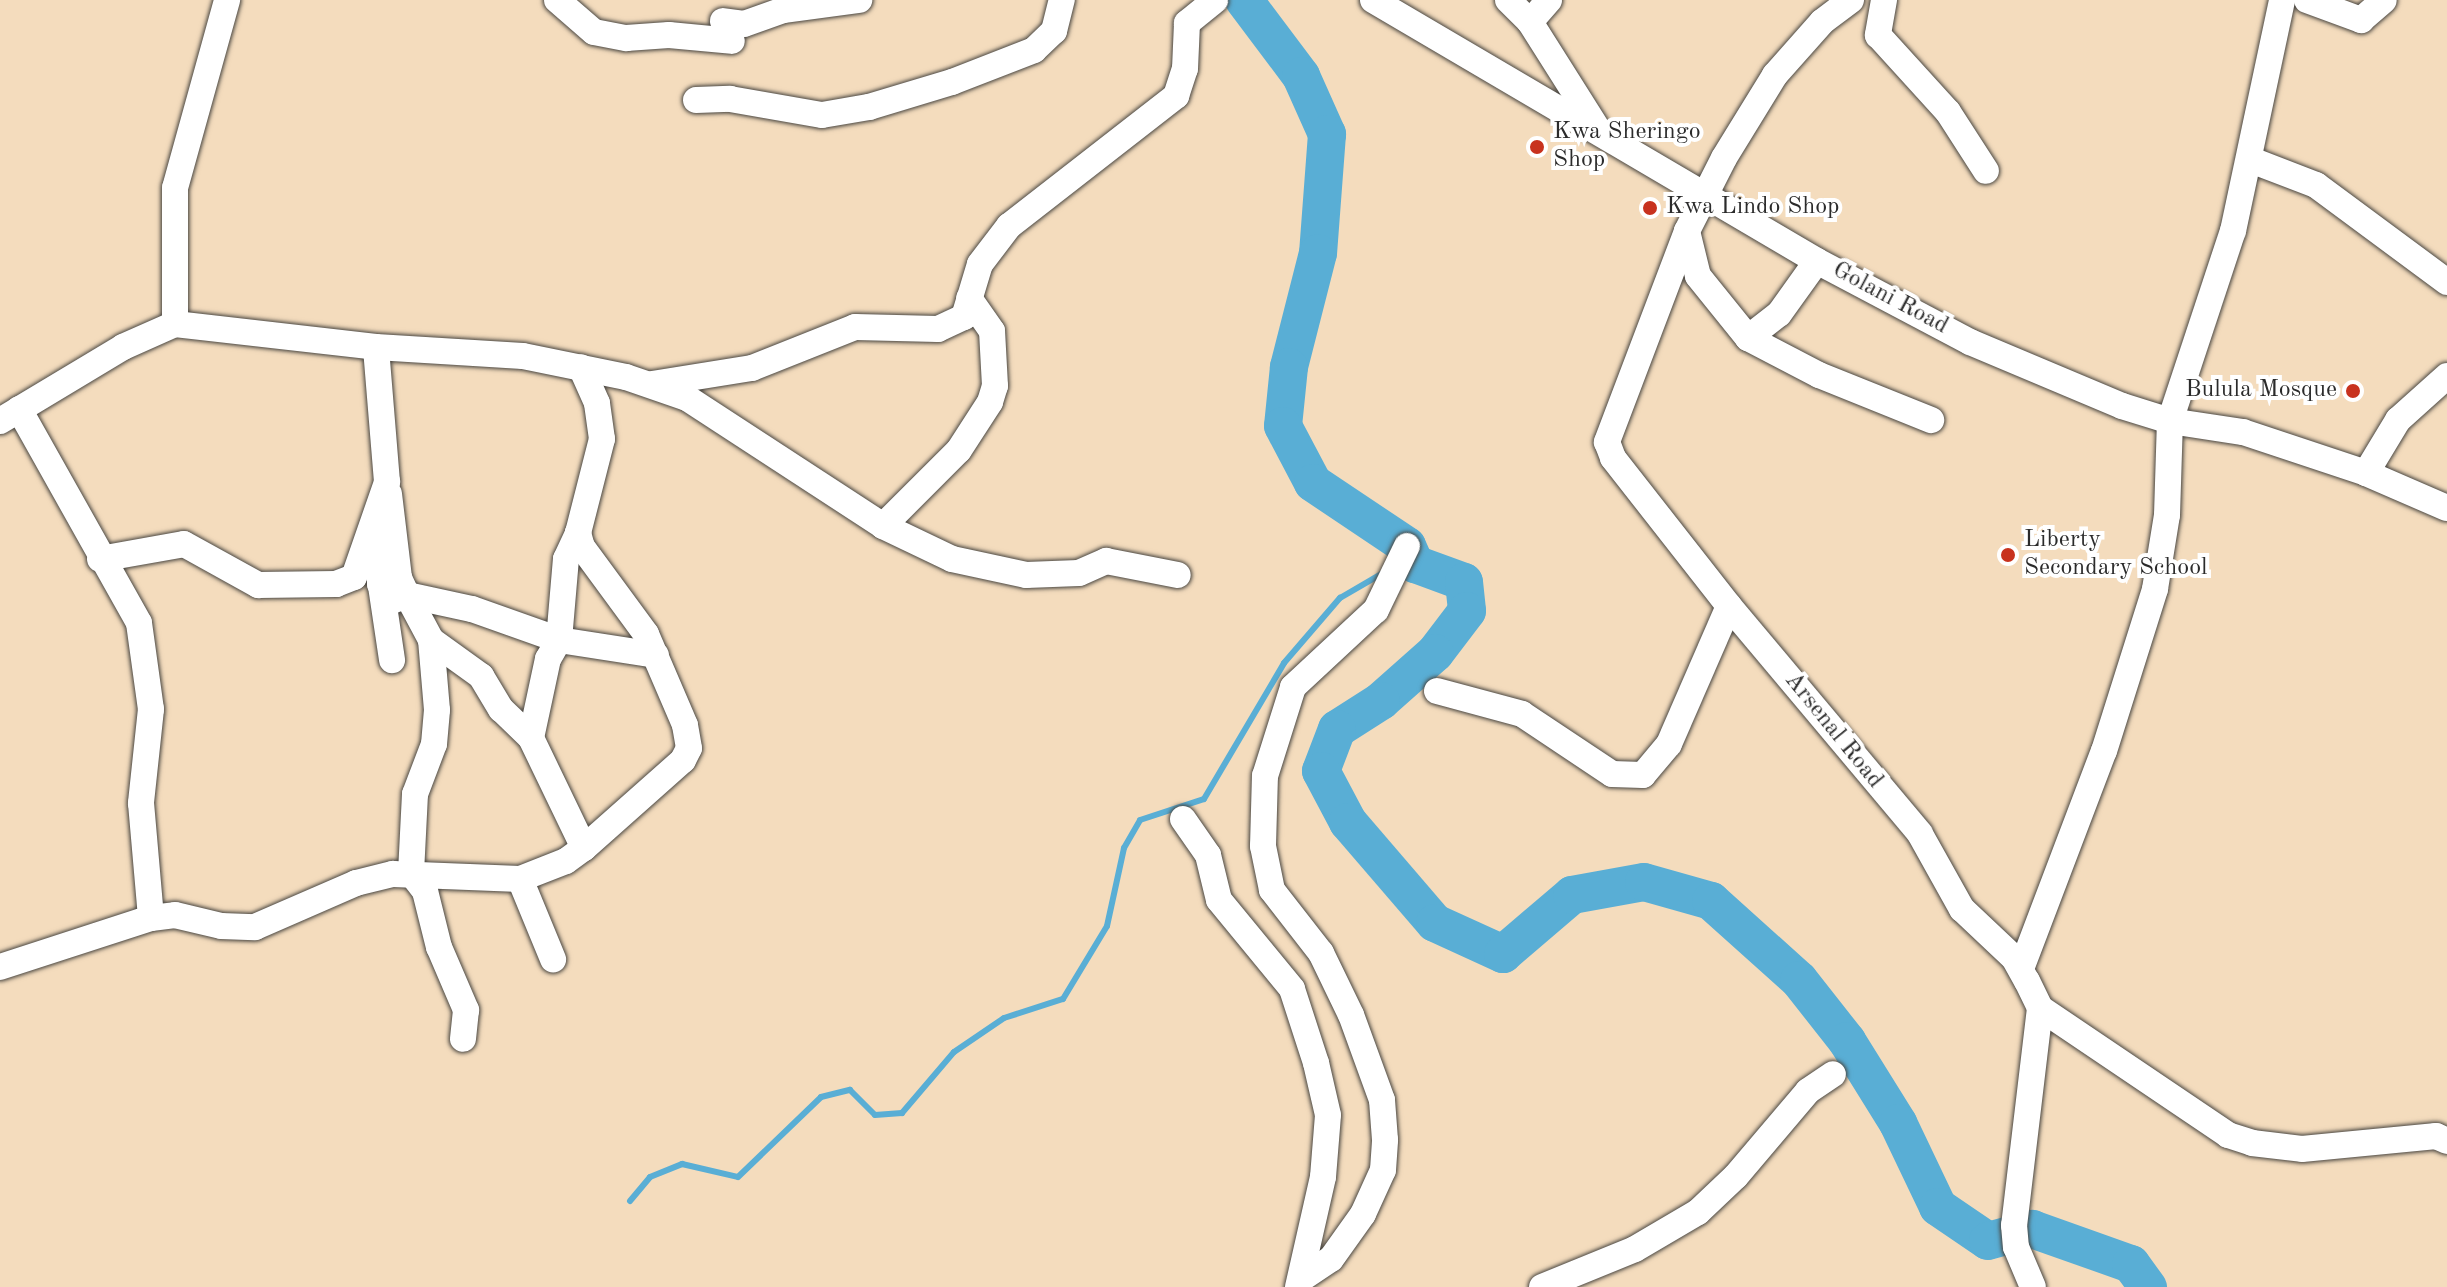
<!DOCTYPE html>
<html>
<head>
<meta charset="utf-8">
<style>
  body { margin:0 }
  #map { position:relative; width:2447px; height:1287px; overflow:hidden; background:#f4dcbd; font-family:"Old Standard TT",serif }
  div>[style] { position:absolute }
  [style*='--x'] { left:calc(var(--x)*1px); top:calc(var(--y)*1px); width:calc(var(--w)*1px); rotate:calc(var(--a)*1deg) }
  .stream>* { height:6px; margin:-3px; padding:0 3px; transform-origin:3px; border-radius:3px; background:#59aed5 }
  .river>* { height:38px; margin:-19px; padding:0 19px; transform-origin:19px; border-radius:19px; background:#59aed5 }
  .roads { filter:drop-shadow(0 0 2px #494641) drop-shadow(0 0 2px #494641) }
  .minor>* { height:26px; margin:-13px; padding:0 13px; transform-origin:13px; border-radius:13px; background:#fff }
  .dots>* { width:22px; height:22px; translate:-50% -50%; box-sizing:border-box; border:4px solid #fff; border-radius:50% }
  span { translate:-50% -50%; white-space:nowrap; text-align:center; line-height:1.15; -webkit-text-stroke:8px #fff; paint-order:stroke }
  .poi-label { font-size:24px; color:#2b2b2b }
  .left { translate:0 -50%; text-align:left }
  .right { translate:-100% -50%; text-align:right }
  .street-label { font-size:24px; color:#2b2b2b }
</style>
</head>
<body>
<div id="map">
  <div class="stream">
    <div style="--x:630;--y:1201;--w:31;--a:-50"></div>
    <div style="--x:650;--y:1177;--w:35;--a:-22"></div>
    <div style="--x:682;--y:1164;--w:57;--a:13.1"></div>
    <div style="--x:738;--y:1177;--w:115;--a:-43.9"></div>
    <div style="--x:821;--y:1097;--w:30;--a:-14"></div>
    <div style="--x:850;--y:1090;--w:35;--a:45"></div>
    <div style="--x:875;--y:1115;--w:27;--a:-4"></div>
    <div style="--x:902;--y:1113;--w:80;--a:-49.6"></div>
    <div style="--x:954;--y:1052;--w:60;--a:-34.2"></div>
    <div style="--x:1004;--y:1018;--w:62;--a:-17.9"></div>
    <div style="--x:1063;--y:999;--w:85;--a:-58.9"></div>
    <div style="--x:1107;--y:926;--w:80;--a:-77.7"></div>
    <div style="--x:1124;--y:848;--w:32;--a:-60"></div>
    <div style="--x:1140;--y:820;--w:67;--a:-18.2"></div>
    <div style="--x:1204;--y:799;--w:158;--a:-59.5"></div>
    <div style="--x:1284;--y:663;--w:86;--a:-49.3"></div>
    <div style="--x:1340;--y:598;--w:50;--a:-30.2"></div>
  </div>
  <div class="river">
    <div style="--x:1244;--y:0;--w:95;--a:53.1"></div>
    <div style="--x:1301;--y:76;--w:64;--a:65.9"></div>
    <div style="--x:1327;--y:134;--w:119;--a:94.3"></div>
    <div style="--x:1318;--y:253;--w:118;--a:104.3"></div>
    <div style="--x:1289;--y:367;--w:59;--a:95.8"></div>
    <div style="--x:1283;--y:426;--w:64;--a:62.2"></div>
    <div style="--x:1313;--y:483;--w:113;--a:33.8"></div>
    <div style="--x:1407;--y:546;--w:20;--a:66"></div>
    <div style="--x:1415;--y:564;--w:52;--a:20.2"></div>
    <div style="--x:1464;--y:582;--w:29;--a:84"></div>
    <div style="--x:1467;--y:611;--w:53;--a:127.3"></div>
    <div style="--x:1435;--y:653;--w:72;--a:138.4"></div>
    <div style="--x:1381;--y:701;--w:52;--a:147.5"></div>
    <div style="--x:1337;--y:729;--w:45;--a:110.9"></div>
    <div style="--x:1321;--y:771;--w:58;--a:62.1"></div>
    <div style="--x:1348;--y:822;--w:133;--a:49.3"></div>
    <div style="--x:1435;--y:923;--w:75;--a:24.5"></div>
    <div style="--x:1503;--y:954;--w:91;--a:-40.5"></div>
    <div style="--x:1572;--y:895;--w:73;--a:-10.2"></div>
    <div style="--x:1644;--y:882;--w:70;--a:15.8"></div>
    <div style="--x:1711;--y:901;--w:118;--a:41.9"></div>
    <div style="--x:1799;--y:980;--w:78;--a:51.8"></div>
    <div style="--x:1847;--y:1041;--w:97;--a:58.1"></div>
    <div style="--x:1898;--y:1123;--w:93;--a:64.5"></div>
    <div style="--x:1938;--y:1207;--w:60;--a:34.2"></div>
    <div style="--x:1988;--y:1241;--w:46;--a:-15.3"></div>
    <div style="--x:2032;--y:1229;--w:105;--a:19.5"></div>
    <div style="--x:2131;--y:1264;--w:29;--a:54"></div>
  </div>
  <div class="roads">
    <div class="minor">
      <div style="--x:557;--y:0;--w:49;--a:40.9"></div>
      <div style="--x:594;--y:32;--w:33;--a:11"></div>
      <div style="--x:626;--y:38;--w:43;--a:-4"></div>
      <div style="--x:669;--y:35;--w:63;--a:5.4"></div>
      <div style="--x:1373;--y:0;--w:515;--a:30.45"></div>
      <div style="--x:1817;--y:261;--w:173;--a:27.9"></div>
      <div style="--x:1970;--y:342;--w:165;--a:22.8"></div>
      <div style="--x:2122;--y:406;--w:50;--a:17.4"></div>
      <div style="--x:2170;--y:421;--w:74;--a:8.6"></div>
      <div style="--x:2243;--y:432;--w:130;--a:18.4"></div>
      <div style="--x:2366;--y:473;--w:88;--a:23.4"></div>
      <div style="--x:1508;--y:0;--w:31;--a:45"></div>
      <div style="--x:1530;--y:22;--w:125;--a:57.7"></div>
      <div style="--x:1851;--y:0;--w:36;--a:143"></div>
      <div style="--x:1822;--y:22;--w:71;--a:131.6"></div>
      <div style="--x:1775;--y:75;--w:97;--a:121.6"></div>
      <div style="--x:1724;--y:158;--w:82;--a:116.9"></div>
      <div style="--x:1687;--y:231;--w:226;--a:110.8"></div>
      <div style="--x:1607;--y:442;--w:17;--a:69"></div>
      <div style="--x:1613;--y:458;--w:188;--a:51.9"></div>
      <div style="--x:1729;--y:606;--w:297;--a:50"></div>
      <div style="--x:1920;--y:834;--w:86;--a:60.8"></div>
      <div style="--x:1962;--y:909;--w:71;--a:43.3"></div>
      <div style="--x:2014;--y:958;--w:26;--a:61"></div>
      <div style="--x:2027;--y:981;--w:30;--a:64"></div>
      <div style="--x:2040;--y:1008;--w:219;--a:96.8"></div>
      <div style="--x:2014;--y:1225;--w:22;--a:85"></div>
      <div style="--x:2016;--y:1247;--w:43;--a:67"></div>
      <div style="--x:1884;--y:0;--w:36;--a:100"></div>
      <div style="--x:1878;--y:35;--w:104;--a:47.7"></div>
      <div style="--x:1948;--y:112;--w:70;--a:57.2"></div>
      <div style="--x:2307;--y:0;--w:58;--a:20.3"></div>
      <div style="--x:2361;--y:20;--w:30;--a:-41"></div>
      <div style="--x:723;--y:21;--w:21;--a:8"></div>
      <div style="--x:744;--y:24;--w:41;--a:-19.7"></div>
      <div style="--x:783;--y:10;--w:77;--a:-7.5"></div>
      <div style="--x:1530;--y:22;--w:29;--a:-49"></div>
      <div style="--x:696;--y:100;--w:34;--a:-2"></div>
      <div style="--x:730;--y:99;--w:93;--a:9.9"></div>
      <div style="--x:822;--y:115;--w:48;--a:-9.7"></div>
      <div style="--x:869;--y:107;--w:87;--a:-16.8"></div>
      <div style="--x:952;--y:82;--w:88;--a:-21.3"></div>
      <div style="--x:1034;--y:50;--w:28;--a:-44"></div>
      <div style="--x:1054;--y:31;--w:32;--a:-76"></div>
      <div style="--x:2251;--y:160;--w:70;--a:21"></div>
      <div style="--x:2316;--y:185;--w:163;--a:36.5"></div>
      <div style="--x:1687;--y:231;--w:46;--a:76.3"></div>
      <div style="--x:1698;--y:276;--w:80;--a:51.1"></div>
      <div style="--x:1748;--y:338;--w:80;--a:27.5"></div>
      <div style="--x:1819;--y:375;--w:121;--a:21.9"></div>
      <div style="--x:175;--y:324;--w:136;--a:-90"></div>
      <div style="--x:175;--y:188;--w:195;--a:-74.5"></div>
      <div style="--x:1748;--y:338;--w:39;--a:-38"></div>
      <div style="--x:1779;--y:314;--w:65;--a:-54.4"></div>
      <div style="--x:652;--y:384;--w:101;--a:-9.1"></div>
      <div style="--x:752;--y:368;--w:111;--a:-21.7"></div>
      <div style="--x:855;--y:327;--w:83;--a:1.4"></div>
      <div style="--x:938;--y:329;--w:29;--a:-25"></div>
      <div style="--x:964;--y:317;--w:55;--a:-73.2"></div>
      <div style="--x:980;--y:264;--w:48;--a:-52.7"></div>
      <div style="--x:1009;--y:226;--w:212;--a:-37.9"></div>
      <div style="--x:1176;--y:96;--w:28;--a:-72"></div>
      <div style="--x:1185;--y:69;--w:46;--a:-87.5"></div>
      <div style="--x:1187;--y:23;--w:36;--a:-39"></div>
      <div style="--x:19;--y:409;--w:245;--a:60.7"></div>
      <div style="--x:139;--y:623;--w:87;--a:82.1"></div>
      <div style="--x:151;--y:709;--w:95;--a:96.1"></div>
      <div style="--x:141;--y:803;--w:115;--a:85"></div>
      <div style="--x:0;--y:421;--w:144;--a:-31"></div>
      <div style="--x:123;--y:347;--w:57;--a:-23.9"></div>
      <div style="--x:175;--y:324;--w:202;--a:6.5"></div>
      <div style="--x:376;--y:347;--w:147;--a:3.5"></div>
      <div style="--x:523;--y:356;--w:105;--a:11.5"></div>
      <div style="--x:626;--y:377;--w:65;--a:19"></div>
      <div style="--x:687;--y:398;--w:234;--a:33.1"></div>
      <div style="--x:883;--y:526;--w:76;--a:25.6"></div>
      <div style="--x:952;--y:559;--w:76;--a:12.2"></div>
      <div style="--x:1026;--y:575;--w:53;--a:-2.2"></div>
      <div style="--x:1079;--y:573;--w:30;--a:-24"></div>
      <div style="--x:1106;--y:561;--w:73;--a:11"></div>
      <div style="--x:2366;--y:473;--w:62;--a:-58.9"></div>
      <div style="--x:2398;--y:420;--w:66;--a:-41.9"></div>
      <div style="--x:389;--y:494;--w:85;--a:83.2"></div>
      <div style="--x:399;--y:578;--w:19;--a:65"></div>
      <div style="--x:407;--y:595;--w:66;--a:12.2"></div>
      <div style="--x:472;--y:609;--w:92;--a:19.6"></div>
      <div style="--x:559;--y:640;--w:98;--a:8.8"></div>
      <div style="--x:883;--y:526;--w:107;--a:-45"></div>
      <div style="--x:959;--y:450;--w:57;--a:-57.1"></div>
      <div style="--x:990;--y:402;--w:17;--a:-73"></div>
      <div style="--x:995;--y:386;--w:55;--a:-93.1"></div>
      <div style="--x:992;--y:331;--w:40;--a:-124.9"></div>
      <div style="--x:379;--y:531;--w:53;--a:88.9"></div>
      <div style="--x:380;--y:584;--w:20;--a:-18"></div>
      <div style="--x:100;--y:559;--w:85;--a:-10.1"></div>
      <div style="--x:184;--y:544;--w:85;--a:29"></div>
      <div style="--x:258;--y:585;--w:78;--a:-0.7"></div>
      <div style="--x:336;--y:584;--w:19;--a:-21"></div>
      <div style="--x:354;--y:577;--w:101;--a:-70.8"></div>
      <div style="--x:387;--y:482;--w:135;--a:-94.7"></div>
      <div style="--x:381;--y:586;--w:75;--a:81.5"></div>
      <div style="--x:387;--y:603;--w:22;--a:-22"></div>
      <div style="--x:407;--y:595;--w:51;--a:61.9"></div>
      <div style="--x:431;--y:640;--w:62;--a:35.8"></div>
      <div style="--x:481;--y:676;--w:39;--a:59"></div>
      <div style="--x:501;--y:709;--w:42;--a:44"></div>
      <div style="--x:531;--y:738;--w:122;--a:64.3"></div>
      <div style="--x:431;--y:640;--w:70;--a:85.1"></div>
      <div style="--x:437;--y:710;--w:34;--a:95"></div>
      <div style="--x:434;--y:744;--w:53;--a:110.8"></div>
      <div style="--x:415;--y:794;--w:79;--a:92.9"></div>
      <div style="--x:411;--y:873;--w:23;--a:52"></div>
      <div style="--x:425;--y:891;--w:58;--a:76"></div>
      <div style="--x:439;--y:947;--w:69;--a:66.8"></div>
      <div style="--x:466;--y:1010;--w:29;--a:96"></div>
      <div style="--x:1437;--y:691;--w:88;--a:15.1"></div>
      <div style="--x:1522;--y:714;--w:108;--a:33.7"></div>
      <div style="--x:1612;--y:774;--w:31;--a:2"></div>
      <div style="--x:1643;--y:775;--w:40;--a:-50"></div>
      <div style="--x:1669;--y:744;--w:150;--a:-66.5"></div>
      <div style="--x:531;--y:738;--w:81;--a:-77.9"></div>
      <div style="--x:548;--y:659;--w:22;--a:-60"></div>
      <div style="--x:559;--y:640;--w:81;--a:-85.1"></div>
      <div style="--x:566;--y:559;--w:29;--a:-65"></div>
      <div style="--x:1183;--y:819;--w:44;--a:55.2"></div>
      <div style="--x:1208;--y:855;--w:46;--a:76.3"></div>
      <div style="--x:1219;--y:900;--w:115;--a:50.6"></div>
      <div style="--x:1292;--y:989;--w:78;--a:72"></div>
      <div style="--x:1316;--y:1063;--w:53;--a:77"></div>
      <div style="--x:1328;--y:1115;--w:62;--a:94.6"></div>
      <div style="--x:1323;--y:1177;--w:113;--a:102.8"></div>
      <div style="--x:520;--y:879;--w:87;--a:67.6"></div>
      <div style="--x:0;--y:967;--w:159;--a:-18"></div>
      <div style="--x:151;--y:918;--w:24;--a:-7"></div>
      <div style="--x:175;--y:915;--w:47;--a:13.4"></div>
      <div style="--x:221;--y:926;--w:34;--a:2"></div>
      <div style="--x:255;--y:927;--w:110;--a:-23.5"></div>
      <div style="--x:356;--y:883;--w:38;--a:-14"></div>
      <div style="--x:393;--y:874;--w:127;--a:2.3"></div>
      <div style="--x:520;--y:879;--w:49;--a:-21.4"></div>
      <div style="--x:566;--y:861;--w:22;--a:-36"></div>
      <div style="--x:584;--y:848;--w:132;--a:-41.6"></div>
      <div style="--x:683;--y:760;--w:13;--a:-63"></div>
      <div style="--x:689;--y:748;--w:23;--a:-100"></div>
      <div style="--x:685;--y:725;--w:99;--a:-113.2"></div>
      <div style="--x:646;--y:634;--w:108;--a:-126.3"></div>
      <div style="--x:582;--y:547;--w:15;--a:-106"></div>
      <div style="--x:578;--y:533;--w:97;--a:-75.7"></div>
      <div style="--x:602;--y:439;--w:36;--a:-98"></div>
      <div style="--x:597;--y:403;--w:39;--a:-114"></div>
      <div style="--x:2021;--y:969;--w:233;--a:-69.2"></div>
      <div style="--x:2104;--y:751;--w:170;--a:-72.5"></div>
      <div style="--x:2155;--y:589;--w:75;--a:-80.8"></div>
      <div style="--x:2167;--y:515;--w:94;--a:-88.2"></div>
      <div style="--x:2170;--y:421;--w:200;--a:-71.7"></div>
      <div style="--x:2233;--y:231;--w:236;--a:-78"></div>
      <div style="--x:2040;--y:1008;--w:227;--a:34"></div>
      <div style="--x:2228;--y:1135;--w:25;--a:18"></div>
      <div style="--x:2252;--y:1143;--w:50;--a:6.8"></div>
      <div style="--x:2302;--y:1149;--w:135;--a:-5.5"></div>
      <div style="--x:2436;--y:1136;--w:12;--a:24"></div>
      <div style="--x:1301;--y:1279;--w:36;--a:-34"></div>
      <div style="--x:1331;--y:1259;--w:55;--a:-54.6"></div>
      <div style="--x:1363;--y:1214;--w:48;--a:-65.6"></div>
      <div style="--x:1383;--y:1170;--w:30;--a:-86"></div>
      <div style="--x:1385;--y:1140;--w:40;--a:-94.3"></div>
      <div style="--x:1382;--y:1100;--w:90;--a:-110"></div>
      <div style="--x:1351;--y:1015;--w:69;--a:-115.8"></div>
      <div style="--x:1321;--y:953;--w:80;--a:-127.9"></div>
      <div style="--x:1272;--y:890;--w:45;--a:-101.6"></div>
      <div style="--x:1263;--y:846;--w:70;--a:-88.4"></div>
      <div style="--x:1265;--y:776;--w:93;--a:-72.5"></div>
      <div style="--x:1293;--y:687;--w:113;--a:-42.9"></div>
      <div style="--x:1376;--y:610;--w:71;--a:-64.2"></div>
      <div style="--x:1542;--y:1287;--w:100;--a:-22.2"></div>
      <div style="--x:1635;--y:1249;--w:73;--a:-30.4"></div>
      <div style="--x:1698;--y:1212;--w:52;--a:-43.5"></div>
      <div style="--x:1736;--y:1176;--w:111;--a:-49.7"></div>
      <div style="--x:1808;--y:1091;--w:30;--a:-34"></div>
    </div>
  </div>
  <div class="dots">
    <div style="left:1537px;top:147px;background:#c8321e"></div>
    <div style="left:1650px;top:208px;background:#c8321e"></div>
    <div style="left:2353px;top:391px;background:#c8321e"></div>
    <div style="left:2008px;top:555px;background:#c8321e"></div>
  </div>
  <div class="poi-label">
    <span class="left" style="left:1553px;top:147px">Kwa Sheringo<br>Shop</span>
    <span class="left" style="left:1666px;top:208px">Kwa Lindo Shop</span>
    <span class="right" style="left:2337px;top:391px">Bulula Mosque</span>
    <span class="left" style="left:2024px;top:555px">Liberty<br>Secondary School</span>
  </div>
  <div class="street-label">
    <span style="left:1890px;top:299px;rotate:28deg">Golani Road</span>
    <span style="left:1833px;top:731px;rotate:51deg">Arsenal Road</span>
  </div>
</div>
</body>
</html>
